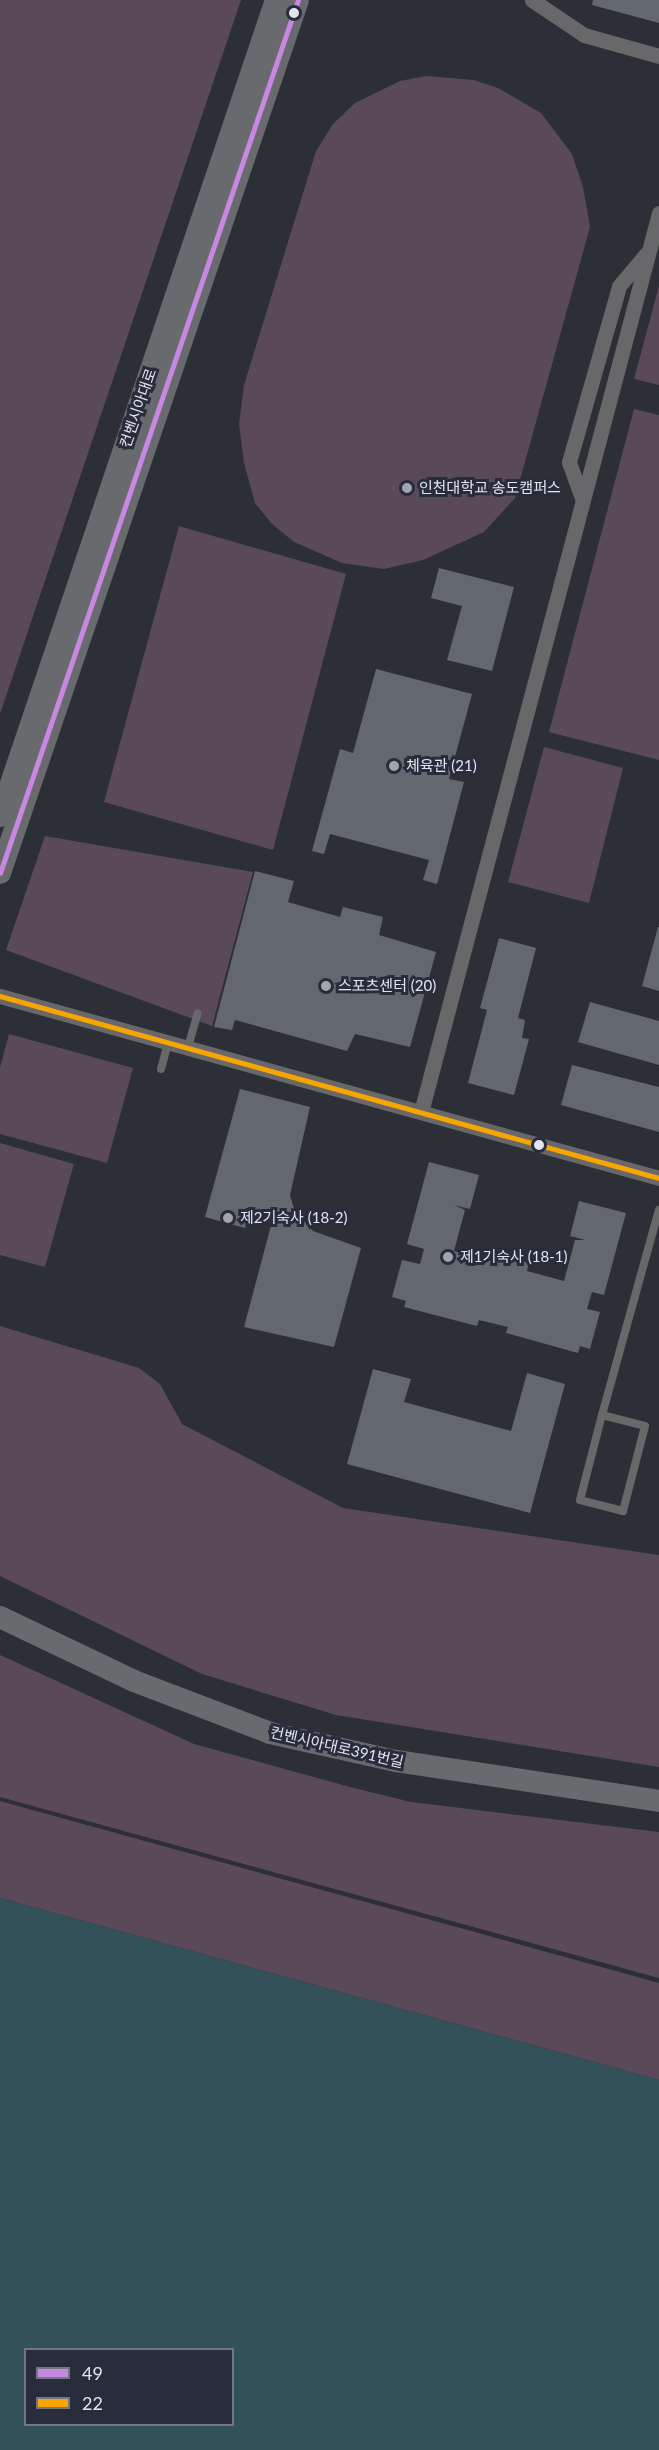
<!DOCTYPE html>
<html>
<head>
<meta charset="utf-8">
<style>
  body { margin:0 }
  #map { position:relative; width:659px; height:2450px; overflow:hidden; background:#2d2f37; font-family:Lato,"Noto Sans KR",sans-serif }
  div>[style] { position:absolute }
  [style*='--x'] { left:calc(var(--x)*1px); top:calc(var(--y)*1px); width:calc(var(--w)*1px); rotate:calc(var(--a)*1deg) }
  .green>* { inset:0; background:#5a4957 }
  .water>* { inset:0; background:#325158 }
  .building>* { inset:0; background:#63686e }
  .lane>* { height:8px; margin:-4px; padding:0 4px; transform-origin:4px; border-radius:4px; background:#68676a }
  .street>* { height:15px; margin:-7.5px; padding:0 7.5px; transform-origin:7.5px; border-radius:7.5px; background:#68676a }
  .secondary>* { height:22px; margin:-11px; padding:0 11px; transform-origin:11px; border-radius:11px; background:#696a6e }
  .bus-1>* { height:4.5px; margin:-2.25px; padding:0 2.25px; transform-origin:2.25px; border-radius:2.25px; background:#c787e3 }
  .bus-2>* { height:4.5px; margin:-2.25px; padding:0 2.25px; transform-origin:2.25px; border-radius:2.25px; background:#f7a600 }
  .dots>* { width:16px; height:16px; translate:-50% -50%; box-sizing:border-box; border:3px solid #292d3b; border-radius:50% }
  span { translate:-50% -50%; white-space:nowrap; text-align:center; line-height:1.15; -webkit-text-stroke:6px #292d3b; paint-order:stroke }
  .street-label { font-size:15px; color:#e2e5ee }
  .poi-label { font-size:15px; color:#e2e5ee }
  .left { translate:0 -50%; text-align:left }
  .legend { position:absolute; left:24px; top:2348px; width:210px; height:78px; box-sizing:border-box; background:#292d3b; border:2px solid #737783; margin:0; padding:8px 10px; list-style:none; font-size:18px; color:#e2e5ee }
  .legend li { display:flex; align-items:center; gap:12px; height:30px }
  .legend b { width:30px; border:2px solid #737783 }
</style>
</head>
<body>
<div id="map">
  <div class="green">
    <div style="clip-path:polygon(0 0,241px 0,0 714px)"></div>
    <div style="clip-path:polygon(426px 76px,474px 80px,498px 88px,541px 113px,572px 154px,583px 187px,590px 227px,515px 498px,484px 532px,423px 560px,384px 569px,342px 563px,294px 542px,272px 524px,255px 503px,244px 463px,239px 424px,244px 385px,316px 151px,333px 124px,355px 103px,400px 81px)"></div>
    <div style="clip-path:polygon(659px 286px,659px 385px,634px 379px)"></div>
    <div style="clip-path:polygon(634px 409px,659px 415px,659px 760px,549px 732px)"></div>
    <div style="clip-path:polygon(179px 526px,346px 574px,273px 850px,104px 802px)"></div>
    <div style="clip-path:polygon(544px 747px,623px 768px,589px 903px,508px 882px)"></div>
    <div style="clip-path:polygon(45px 836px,253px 872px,212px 1026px,6px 950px)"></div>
    <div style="clip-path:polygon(9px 1034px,133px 1068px,107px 1163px,0 1134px,0 1068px)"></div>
    <div style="clip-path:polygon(0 1143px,74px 1164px,45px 1267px,0 1255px)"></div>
    <div style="clip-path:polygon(0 1326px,139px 1368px,160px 1384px,182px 1424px,343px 1508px,659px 1555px,659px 1767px,336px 1715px,202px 1674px,0 1576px)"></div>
    <div style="clip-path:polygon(0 1655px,194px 1744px,350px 1787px,411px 1802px,659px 1832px,659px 1978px,0 1797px)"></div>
    <div style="clip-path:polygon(0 1801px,659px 1983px,659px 2080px,0 1898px)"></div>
  </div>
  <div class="water">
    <div style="clip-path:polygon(evenodd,0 1898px,659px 2080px,659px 2450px,0 2450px,0 1898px,26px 2350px,232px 2350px,232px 2424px,26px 2424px,26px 2350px)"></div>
  </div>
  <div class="building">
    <div style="clip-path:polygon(593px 0,659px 0,659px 23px,592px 5px)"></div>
    <div style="clip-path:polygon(439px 568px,514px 587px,492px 671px,447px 660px,462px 606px,431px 598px)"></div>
    <div style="clip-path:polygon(376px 669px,472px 694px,449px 779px,464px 782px,437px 884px,423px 880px,429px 860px,330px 834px,324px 854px,312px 851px,340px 749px,353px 753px)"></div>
    <div style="clip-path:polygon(255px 871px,294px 881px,288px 902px,340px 917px,343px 907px,383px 917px,379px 935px,436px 952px,410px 1047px,355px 1034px,347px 1051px,235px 1020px,232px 1030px,214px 1027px)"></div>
    <div style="clip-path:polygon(658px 927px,659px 927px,659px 991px,642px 986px)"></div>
    <div style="clip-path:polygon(499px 938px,536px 948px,518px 1018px,525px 1020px,522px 1038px,529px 1039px,514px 1095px,468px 1083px,487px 1010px,480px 1008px)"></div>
    <div style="clip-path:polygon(590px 1002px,659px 1021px,659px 1065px,578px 1042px)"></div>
    <div style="clip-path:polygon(572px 1065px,659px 1087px,659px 1132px,561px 1105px)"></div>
    <div style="clip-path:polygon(240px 1089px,310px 1107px,290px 1195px,295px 1212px,313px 1231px,361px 1248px,334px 1347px,244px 1327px,273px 1218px,251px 1212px,245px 1228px,205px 1217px)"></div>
    <div style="clip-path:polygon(429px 1162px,479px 1175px,470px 1209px,454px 1205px,465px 1210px,454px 1251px,491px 1261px,493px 1254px,529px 1263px,527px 1271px,564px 1281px,575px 1240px,585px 1240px,570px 1236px,579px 1201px,626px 1213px,604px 1295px,592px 1292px,587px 1309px,600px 1312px,590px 1349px,580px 1346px,578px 1353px,506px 1333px,508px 1327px,479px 1320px,477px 1326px,404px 1307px,406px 1301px,392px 1297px,402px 1260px,420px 1264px,424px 1249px,407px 1244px)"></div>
    <div style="clip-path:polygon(373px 1369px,411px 1379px,404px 1402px,511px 1431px,527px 1373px,565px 1384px,530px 1513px,347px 1464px)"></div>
  </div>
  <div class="lane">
    <div style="--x:188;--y:1047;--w:35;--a:-74"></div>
    <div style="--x:161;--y:1069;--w:28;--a:-75"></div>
    <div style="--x:602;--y:1415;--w:44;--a:14.3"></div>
    <div style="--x:645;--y:1426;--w:88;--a:104.5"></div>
    <div style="--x:623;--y:1511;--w:44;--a:-165.7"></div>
    <div style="--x:580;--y:1500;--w:88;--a:-75.5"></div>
    <div style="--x:602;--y:1415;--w:213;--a:-74.5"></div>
  </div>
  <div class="street">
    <div style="--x:532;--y:0;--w:63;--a:33.9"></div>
    <div style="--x:584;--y:35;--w:78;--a:15.6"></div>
    <div style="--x:582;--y:498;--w:38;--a:-110"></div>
    <div style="--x:569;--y:462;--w:183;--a:-74.1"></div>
    <div style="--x:619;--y:286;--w:42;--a:-49.8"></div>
    <div style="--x:0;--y:996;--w:684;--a:15.44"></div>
    <div style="--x:421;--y:1112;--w:930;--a:-75.17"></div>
  </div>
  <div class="secondary">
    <div style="--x:0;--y:816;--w:861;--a:-71.31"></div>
    <div style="--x:0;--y:873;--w:922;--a:-71.15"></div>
    <div style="--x:0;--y:1617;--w:148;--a:25.5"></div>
    <div style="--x:134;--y:1681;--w:146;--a:20.9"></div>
    <div style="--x:270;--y:1733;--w:129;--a:12.5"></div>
    <div style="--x:396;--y:1761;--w:266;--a:8.6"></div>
  </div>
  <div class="bus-1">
    <div style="--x:0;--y:873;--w:922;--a:-71.15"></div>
  </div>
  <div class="bus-2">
    <div style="--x:0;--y:996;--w:684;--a:15.44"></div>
  </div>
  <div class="dots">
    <div style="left:294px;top:13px;background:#e2e5ee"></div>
    <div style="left:407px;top:488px;background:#a3a5ae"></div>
    <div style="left:394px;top:766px;background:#a3a5ae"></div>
    <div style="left:326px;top:986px;background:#a3a5ae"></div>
    <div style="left:539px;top:1145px;background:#e2e5ee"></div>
    <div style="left:228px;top:1218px;background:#a3a5ae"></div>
    <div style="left:448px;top:1257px;background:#a3a5ae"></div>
  </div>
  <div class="street-label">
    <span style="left:138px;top:408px;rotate:-71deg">컨벤시아대로</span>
    <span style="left:337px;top:1747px;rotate:13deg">컨벤시아대로391번길</span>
  </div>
  <div class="poi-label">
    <span class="left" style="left:419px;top:488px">인천대학교 송도캠퍼스</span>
    <span class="left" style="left:406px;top:766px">체육관 (21)</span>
    <span class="left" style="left:338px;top:986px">스포츠센터 (20)</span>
    <span class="left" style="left:240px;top:1218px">제2기숙사 (18-2)</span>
    <span class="left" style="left:460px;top:1257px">제1기숙사 (18-1)</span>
  </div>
  <ul class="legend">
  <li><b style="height:8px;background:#c787e3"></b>49</li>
  <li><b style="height:8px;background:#f7a600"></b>22</li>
  </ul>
</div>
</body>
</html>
